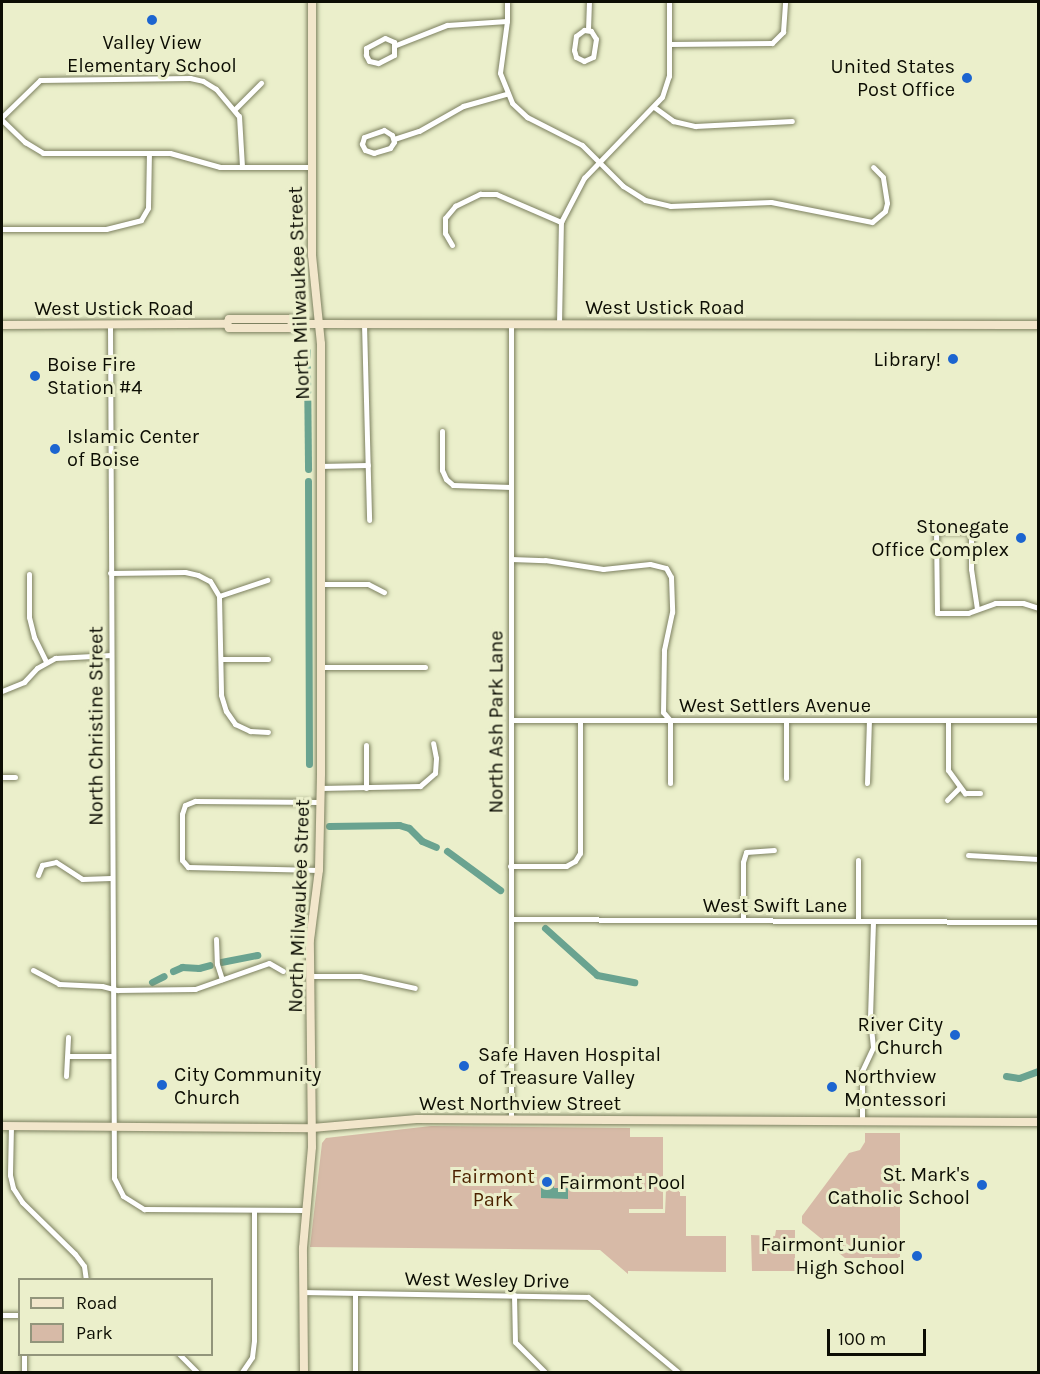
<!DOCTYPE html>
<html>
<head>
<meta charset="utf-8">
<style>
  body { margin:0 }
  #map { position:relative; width:1040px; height:1374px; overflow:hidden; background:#ebefcb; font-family:Karla,sans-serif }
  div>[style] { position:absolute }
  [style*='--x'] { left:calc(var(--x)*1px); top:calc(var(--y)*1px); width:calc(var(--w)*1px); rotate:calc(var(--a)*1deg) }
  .green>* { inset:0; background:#d7baa7 }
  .water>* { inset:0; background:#6aa390 }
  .canal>* { height:7px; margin:-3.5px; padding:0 3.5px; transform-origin:3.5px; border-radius:3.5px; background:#6aa390 }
  .roads { filter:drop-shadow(0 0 2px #7c805f) drop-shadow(0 0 2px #7c805f) }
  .street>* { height:5px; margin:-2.5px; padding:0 2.5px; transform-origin:2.5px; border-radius:2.5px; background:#fff }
  .secondary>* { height:8px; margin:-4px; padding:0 4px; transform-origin:4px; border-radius:4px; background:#f2e6cb }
  .dots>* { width:16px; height:16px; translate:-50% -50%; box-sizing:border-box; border:3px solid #ebefcb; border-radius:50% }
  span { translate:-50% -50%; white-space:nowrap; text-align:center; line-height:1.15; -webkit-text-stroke:6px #ebefcb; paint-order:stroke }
  .poi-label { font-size:20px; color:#0c0d03 }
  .right { translate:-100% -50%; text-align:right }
  .left { translate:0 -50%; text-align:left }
  .street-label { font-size:20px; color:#0c0d03 }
  .park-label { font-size:20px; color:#4c2300 }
  .frame { position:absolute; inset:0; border:3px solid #0c0d03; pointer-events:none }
  .legend { position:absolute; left:18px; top:1278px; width:195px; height:78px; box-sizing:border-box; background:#ebefcb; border:2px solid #92957b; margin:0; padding:8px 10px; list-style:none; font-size:18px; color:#0c0d03 }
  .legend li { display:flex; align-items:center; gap:12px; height:30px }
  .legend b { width:30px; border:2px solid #92957b }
  .scale { position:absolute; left:827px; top:1329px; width:99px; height:27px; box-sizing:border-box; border:3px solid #0c0d03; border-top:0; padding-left:8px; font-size:18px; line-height:21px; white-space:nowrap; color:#0c0d03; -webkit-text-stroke:4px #ebefcb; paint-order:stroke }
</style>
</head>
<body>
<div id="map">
  <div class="green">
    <div style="clip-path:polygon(431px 1126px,630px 1128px,630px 1137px,663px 1137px,663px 1209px,629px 1209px,629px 1213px,665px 1213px,666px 1190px,680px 1190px,680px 1196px,686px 1196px,686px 1236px,726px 1236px,726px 1272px,628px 1271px,628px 1274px,600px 1250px,310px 1247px,322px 1143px,326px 1138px)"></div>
    <div style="clip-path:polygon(865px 1133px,900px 1133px,900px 1258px,845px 1258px,802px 1223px,802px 1216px,849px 1153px,860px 1150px,865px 1142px)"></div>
    <div style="clip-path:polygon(776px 1230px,795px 1230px,795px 1271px,752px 1271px,751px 1235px,775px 1236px)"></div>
  </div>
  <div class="water">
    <div style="clip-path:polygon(541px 1176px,553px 1176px,554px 1188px,568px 1188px,568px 1199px,541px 1198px)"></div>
  </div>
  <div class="canal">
    <div style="--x:307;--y:351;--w:5;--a:90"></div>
    <div style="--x:307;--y:368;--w:101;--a:89.4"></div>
    <div style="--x:308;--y:481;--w:283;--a:89.8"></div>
    <div style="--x:329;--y:826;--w:70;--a:-0.8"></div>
    <div style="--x:399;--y:825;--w:10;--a:17"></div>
    <div style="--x:409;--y:828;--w:18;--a:45"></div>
    <div style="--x:422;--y:841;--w:15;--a:23"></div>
    <div style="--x:447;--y:851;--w:66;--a:36.3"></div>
    <div style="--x:545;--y:928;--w:70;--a:42.1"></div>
    <div style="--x:597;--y:975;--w:38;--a:11"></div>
    <div style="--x:221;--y:962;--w:37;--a:-11"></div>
    <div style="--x:173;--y:971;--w:10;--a:-24"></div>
    <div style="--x:182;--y:967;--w:17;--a:3"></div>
    <div style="--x:199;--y:968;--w:11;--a:-15"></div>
    <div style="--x:152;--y:982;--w:13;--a:-27"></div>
    <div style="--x:1006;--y:1076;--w:13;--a:9"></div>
    <div style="--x:1019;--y:1078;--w:20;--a:-20"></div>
  </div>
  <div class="roads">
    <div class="street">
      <div style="--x:507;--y:2;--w:19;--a:90"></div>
      <div style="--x:507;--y:21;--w:52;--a:97.7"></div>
      <div style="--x:500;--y:73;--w:32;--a:68"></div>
      <div style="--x:512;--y:103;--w:21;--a:43"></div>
      <div style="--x:527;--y:117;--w:62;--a:27"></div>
      <div style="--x:582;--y:145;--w:58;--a:45"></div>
      <div style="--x:623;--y:186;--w:26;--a:32"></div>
      <div style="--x:645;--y:200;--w:26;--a:13"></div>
      <div style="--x:670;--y:206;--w:101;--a:-2.3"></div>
      <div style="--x:771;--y:202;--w:103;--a:11.2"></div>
      <div style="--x:872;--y:222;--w:17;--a:-40"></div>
      <div style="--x:885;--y:211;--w:8;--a:-76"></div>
      <div style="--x:887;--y:203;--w:26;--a:-99"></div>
      <div style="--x:883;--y:177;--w:14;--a:-135"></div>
      <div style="--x:584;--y:30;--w:7;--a:8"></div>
      <div style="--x:591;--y:31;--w:9;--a:58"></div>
      <div style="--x:596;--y:39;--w:18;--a:99"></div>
      <div style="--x:593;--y:57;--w:10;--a:156"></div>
      <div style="--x:584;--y:61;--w:9;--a:-153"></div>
      <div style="--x:576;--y:57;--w:7;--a:-106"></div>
      <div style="--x:574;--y:50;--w:14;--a:-82"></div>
      <div style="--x:576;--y:36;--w:10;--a:-37"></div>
      <div style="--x:588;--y:30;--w:28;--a:-88"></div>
      <div style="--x:385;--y:38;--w:10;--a:24"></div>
      <div style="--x:394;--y:42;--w:13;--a:90"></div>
      <div style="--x:394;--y:55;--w:18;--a:153"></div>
      <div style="--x:378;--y:63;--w:9;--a:-167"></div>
      <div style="--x:369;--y:61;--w:7;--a:-117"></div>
      <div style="--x:366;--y:55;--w:7;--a:-90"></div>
      <div style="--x:366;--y:48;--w:21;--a:-28"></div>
      <div style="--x:669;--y:44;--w:103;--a:-0.6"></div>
      <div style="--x:772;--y:43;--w:16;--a:-45"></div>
      <div style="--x:783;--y:32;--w:30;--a:-86"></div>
      <div style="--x:396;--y:45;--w:55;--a:-21.4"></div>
      <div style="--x:447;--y:25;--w:60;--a:-3.8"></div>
      <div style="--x:654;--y:107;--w:24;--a:36"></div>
      <div style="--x:673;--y:121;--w:23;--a:13"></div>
      <div style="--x:695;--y:126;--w:97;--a:-3"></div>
      <div style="--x:235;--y:109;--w:37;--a:-45"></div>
      <div style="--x:2;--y:117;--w:53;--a:-44.2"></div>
      <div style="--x:40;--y:80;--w:150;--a:-0.8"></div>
      <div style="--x:190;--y:78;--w:13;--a:13"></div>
      <div style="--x:203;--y:81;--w:15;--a:32"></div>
      <div style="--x:216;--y:89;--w:35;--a:50"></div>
      <div style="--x:239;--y:116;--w:51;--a:86.6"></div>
      <div style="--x:2;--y:120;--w:32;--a:44"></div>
      <div style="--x:25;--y:142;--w:21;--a:31"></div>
      <div style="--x:43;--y:153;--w:127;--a:0"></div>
      <div style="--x:170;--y:153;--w:52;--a:15.6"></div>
      <div style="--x:220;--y:167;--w:91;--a:0"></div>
      <div style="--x:384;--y:130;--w:9;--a:32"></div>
      <div style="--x:392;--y:135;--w:7;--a:74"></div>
      <div style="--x:394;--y:142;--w:7;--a:124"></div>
      <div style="--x:390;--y:148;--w:17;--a:163"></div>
      <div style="--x:374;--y:153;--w:9;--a:-162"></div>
      <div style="--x:365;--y:150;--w:7;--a:-117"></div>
      <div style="--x:362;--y:144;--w:7;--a:-74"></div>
      <div style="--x:364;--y:137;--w:21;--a:-19"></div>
      <div style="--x:394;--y:139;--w:26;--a:-18"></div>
      <div style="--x:419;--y:131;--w:51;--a:-29.6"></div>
      <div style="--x:463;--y:106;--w:45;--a:-15.6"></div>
      <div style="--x:2;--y:229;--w:104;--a:0"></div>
      <div style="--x:106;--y:229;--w:36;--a:-14"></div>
      <div style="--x:141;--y:220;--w:14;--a:-60"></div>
      <div style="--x:148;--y:208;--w:55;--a:-89"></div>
      <div style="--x:452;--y:245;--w:14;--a:-120"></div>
      <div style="--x:445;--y:233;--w:15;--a:-90"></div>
      <div style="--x:445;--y:218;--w:16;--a:-50"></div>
      <div style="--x:455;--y:206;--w:28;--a:-26"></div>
      <div style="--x:480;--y:194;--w:16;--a:0"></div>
      <div style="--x:496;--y:194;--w:71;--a:23.3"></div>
      <div style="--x:364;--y:324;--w:196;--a:88.5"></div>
      <div style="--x:511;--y:324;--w:795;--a:90"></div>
      <div style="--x:559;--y:324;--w:102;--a:-88.9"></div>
      <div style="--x:561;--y:222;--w:50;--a:-62.4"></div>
      <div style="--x:584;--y:178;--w:112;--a:-46.1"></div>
      <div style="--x:662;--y:97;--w:22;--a:-72"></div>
      <div style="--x:669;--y:76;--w:74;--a:-90"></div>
      <div style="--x:110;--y:325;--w:853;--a:89.73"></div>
      <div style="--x:114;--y:1178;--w:20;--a:63"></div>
      <div style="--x:123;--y:1196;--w:25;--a:32"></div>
      <div style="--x:144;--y:1209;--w:161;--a:0.4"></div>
      <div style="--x:442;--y:431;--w:39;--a:90"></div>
      <div style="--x:442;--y:470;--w:10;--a:66"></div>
      <div style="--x:446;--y:479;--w:9;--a:41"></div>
      <div style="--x:453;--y:485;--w:58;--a:2"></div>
      <div style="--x:319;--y:466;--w:49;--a:-1.2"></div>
      <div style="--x:511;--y:559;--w:34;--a:2"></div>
      <div style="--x:545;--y:560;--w:59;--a:8.8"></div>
      <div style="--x:603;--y:569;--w:47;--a:-6.1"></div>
      <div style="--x:650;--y:564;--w:16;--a:14"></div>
      <div style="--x:666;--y:568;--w:10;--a:61"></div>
      <div style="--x:671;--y:577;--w:35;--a:88"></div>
      <div style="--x:672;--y:612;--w:39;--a:102"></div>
      <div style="--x:664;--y:650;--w:62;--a:90.9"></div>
      <div style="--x:663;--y:712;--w:11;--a:49"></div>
      <div style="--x:670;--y:720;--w:63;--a:90"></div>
      <div style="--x:110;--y:573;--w:75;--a:-0.8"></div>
      <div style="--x:185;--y:572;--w:13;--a:13"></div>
      <div style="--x:198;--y:575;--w:13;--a:27"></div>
      <div style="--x:210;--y:581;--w:17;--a:59"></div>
      <div style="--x:219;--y:596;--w:51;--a:-18.4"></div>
      <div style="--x:29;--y:574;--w:43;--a:90"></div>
      <div style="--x:29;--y:617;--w:21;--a:76"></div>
      <div style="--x:34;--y:637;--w:28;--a:64"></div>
      <div style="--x:320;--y:584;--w:48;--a:0"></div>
      <div style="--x:368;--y:584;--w:18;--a:27"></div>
      <div style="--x:219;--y:596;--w:99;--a:88.8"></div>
      <div style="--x:221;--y:695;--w:17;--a:73"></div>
      <div style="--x:226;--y:711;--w:16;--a:55"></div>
      <div style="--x:235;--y:724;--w:17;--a:25"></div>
      <div style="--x:250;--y:731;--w:18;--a:3"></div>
      <div style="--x:977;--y:609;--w:40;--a:-98.5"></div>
      <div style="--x:971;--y:569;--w:38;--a:-90"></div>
      <div style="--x:971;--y:531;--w:35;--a:180"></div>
      <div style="--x:936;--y:531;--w:82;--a:89.3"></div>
      <div style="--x:937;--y:613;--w:31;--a:0"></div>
      <div style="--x:968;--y:613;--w:29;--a:-20"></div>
      <div style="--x:995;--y:603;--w:28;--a:0"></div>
      <div style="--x:1023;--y:603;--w:16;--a:18"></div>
      <div style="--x:221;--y:659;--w:47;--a:0"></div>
      <div style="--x:321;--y:667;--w:104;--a:0"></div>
      <div style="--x:2;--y:691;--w:24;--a:-22"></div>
      <div style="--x:24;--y:682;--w:19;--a:-47"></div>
      <div style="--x:37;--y:668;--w:21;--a:-29"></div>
      <div style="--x:55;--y:658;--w:56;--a:-3.1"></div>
      <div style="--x:512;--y:720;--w:526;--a:0"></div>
      <div style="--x:786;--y:720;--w:58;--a:90"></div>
      <div style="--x:948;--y:720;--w:50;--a:90"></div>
      <div style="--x:948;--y:770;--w:29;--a:54"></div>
      <div style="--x:965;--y:793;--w:15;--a:0"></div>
      <div style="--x:366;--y:745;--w:43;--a:90"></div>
      <div style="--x:2;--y:777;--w:13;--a:0"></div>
      <div style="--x:867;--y:783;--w:63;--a:-88.2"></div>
      <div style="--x:320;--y:788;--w:100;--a:-1.1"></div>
      <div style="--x:420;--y:786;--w:20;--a:-41"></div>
      <div style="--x:435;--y:773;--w:15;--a:-86"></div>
      <div style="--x:436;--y:758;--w:15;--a:-101"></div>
      <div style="--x:947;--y:800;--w:18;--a:-45"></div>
      <div style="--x:968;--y:855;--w:70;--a:3.3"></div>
      <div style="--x:858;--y:860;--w:61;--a:90"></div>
      <div style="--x:510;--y:866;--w:56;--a:0"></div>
      <div style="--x:566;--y:866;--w:10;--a:-29"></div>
      <div style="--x:575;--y:861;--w:9;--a:-58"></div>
      <div style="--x:580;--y:853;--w:133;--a:-90"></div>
      <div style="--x:319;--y:870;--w:131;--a:-178.7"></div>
      <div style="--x:188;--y:867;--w:9;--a:-131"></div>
      <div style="--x:182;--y:860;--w:46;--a:-90"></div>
      <div style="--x:182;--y:814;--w:9;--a:-72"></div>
      <div style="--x:185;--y:805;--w:11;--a:-22"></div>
      <div style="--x:195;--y:801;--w:125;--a:0.5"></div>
      <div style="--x:38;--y:875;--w:11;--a:-68"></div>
      <div style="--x:42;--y:865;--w:14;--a:-12"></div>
      <div style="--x:56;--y:862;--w:31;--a:33"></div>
      <div style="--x:82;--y:879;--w:29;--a:-2"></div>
      <div style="--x:511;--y:919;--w:527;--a:0.33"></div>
      <div style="--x:743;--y:920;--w:58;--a:-90"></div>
      <div style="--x:743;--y:862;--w:10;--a:-73"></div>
      <div style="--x:746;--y:852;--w:28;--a:-4"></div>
      <div style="--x:216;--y:939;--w:25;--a:88"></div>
      <div style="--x:217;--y:964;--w:16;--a:72"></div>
      <div style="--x:33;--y:970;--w:30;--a:28"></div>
      <div style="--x:59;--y:984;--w:43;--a:2.7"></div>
      <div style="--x:102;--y:986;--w:16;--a:15"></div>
      <div style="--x:117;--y:990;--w:78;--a:-0.7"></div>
      <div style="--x:195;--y:989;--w:78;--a:-19.4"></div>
      <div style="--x:269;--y:963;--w:16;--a:30"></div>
      <div style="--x:310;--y:976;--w:50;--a:0"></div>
      <div style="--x:360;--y:976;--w:56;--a:12.3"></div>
      <div style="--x:68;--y:1056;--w:44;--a:0"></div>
      <div style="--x:66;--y:1076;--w:39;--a:-87"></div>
      <div style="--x:862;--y:1121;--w:50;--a:-90"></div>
      <div style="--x:862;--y:1071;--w:26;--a:-65"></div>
      <div style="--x:873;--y:1047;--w:30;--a:-96"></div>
      <div style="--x:870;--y:1017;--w:96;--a:-88.2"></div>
      <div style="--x:11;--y:1126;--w:49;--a:91.2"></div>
      <div style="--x:10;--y:1175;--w:13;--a:77"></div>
      <div style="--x:13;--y:1188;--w:17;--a:57"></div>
      <div style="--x:22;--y:1202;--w:74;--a:44.5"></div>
      <div style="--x:75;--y:1254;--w:15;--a:53"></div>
      <div style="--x:84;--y:1266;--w:14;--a:82"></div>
      <div style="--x:304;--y:1292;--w:284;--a:1"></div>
      <div style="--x:588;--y:1297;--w:117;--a:39.8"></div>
      <div style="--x:355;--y:1293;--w:79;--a:90"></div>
      <div style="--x:514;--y:1295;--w:47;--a:88.8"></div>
      <div style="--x:515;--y:1342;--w:42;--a:45"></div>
      <div style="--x:2;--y:1315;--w:18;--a:0"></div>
      <div style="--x:24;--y:1354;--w:18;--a:90"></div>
      <div style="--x:179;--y:1354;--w:25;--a:45"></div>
      <div style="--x:242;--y:1372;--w:18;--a:-56"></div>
      <div style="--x:252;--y:1357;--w:17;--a:-83"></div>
      <div style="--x:254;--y:1340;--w:130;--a:-90"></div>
    </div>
    <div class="secondary">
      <div style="--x:227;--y:324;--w:5;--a:-68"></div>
      <div style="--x:229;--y:319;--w:62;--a:0"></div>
      <div style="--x:291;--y:319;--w:5;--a:79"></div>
      <div style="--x:2;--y:325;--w:225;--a:-0.3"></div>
      <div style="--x:227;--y:324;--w:4;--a:63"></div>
      <div style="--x:229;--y:328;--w:61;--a:0"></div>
      <div style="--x:290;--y:328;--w:4;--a:-63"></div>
      <div style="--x:292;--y:324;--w:25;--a:0"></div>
      <div style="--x:317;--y:324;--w:721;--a:0.08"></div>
      <div style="--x:2;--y:1126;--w:310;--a:0.4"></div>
      <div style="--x:312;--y:1128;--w:105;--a:-4.9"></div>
      <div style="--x:417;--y:1119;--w:621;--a:0.28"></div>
      <div style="--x:304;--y:1372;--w:124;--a:-90.5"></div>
      <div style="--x:303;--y:1248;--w:101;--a:-84.9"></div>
      <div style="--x:312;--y:1147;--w:207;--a:-90.6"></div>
      <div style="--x:310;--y:940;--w:71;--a:-82.7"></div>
      <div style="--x:319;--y:870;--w:96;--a:-88.8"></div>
      <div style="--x:321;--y:774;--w:430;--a:-90"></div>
      <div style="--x:321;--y:344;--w:89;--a:-95.8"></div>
      <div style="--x:312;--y:255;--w:253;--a:-90"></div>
    </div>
  </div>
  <div class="dots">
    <div style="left:152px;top:20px;background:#1c65d0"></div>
    <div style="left:967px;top:78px;background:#1c65d0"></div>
    <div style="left:953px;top:359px;background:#1c65d0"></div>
    <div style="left:35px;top:376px;background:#1c65d0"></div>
    <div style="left:55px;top:449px;background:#1c65d0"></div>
    <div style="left:1021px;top:538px;background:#1c65d0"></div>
    <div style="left:955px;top:1035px;background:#1c65d0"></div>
    <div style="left:464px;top:1066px;background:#1c65d0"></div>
    <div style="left:162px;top:1085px;background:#1c65d0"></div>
    <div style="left:832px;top:1087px;background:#1c65d0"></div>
    <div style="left:547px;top:1182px;background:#1c65d0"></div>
    <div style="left:982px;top:1185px;background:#1c65d0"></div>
    <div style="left:917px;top:1256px;background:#1c65d0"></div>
  </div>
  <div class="poi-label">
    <span style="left:152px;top:54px">Valley View<br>Elementary School</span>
    <span class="right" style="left:955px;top:78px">United States<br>Post Office</span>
    <span class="right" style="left:941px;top:359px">Library!</span>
    <span class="left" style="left:47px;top:376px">Boise Fire<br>Station #4</span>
    <span class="left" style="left:67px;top:448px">Islamic Center<br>of Boise</span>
    <span class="right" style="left:1009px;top:538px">Stonegate<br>Office Complex</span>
    <span class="right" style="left:943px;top:1036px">River City<br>Church</span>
    <span class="left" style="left:478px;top:1066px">Safe Haven Hospital<br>of Treasure Valley</span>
    <span class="left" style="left:174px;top:1086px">City Community<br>Church</span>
    <span class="left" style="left:844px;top:1088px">Northview<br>Montessori</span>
    <span class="right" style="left:970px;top:1186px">St. Mark's<br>Catholic School</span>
    <span class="left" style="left:559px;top:1182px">Fairmont Pool</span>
    <span class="right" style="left:905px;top:1256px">Fairmont Junior<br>High School</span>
  </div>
  <div class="street-label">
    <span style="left:299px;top:293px;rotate:-92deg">North Milwaukee Street</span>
    <span style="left:665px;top:307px">West Ustick Road</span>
    <span style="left:114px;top:308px">West Ustick Road</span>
    <span style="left:775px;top:705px">West Settlers Avenue</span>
    <span style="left:496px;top:722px;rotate:-90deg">North Ash Park Lane</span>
    <span style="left:96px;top:726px;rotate:-90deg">North Christine Street</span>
    <span style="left:775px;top:905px">West Swift Lane</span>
    <span style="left:299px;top:906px;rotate:-88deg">North Milwaukee Street</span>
    <span style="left:520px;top:1103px">West Northview Street</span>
    <span style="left:487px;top:1280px;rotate:1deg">West Wesley Drive</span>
  </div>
  <div class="park-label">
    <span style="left:493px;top:1188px">Fairmont<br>Park</span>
  </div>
  <div class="frame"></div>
  <ul class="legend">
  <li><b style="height:8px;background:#f2e6cb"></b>Road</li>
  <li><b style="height:16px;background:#d7baa7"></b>Park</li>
  </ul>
  <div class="scale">100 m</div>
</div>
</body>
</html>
